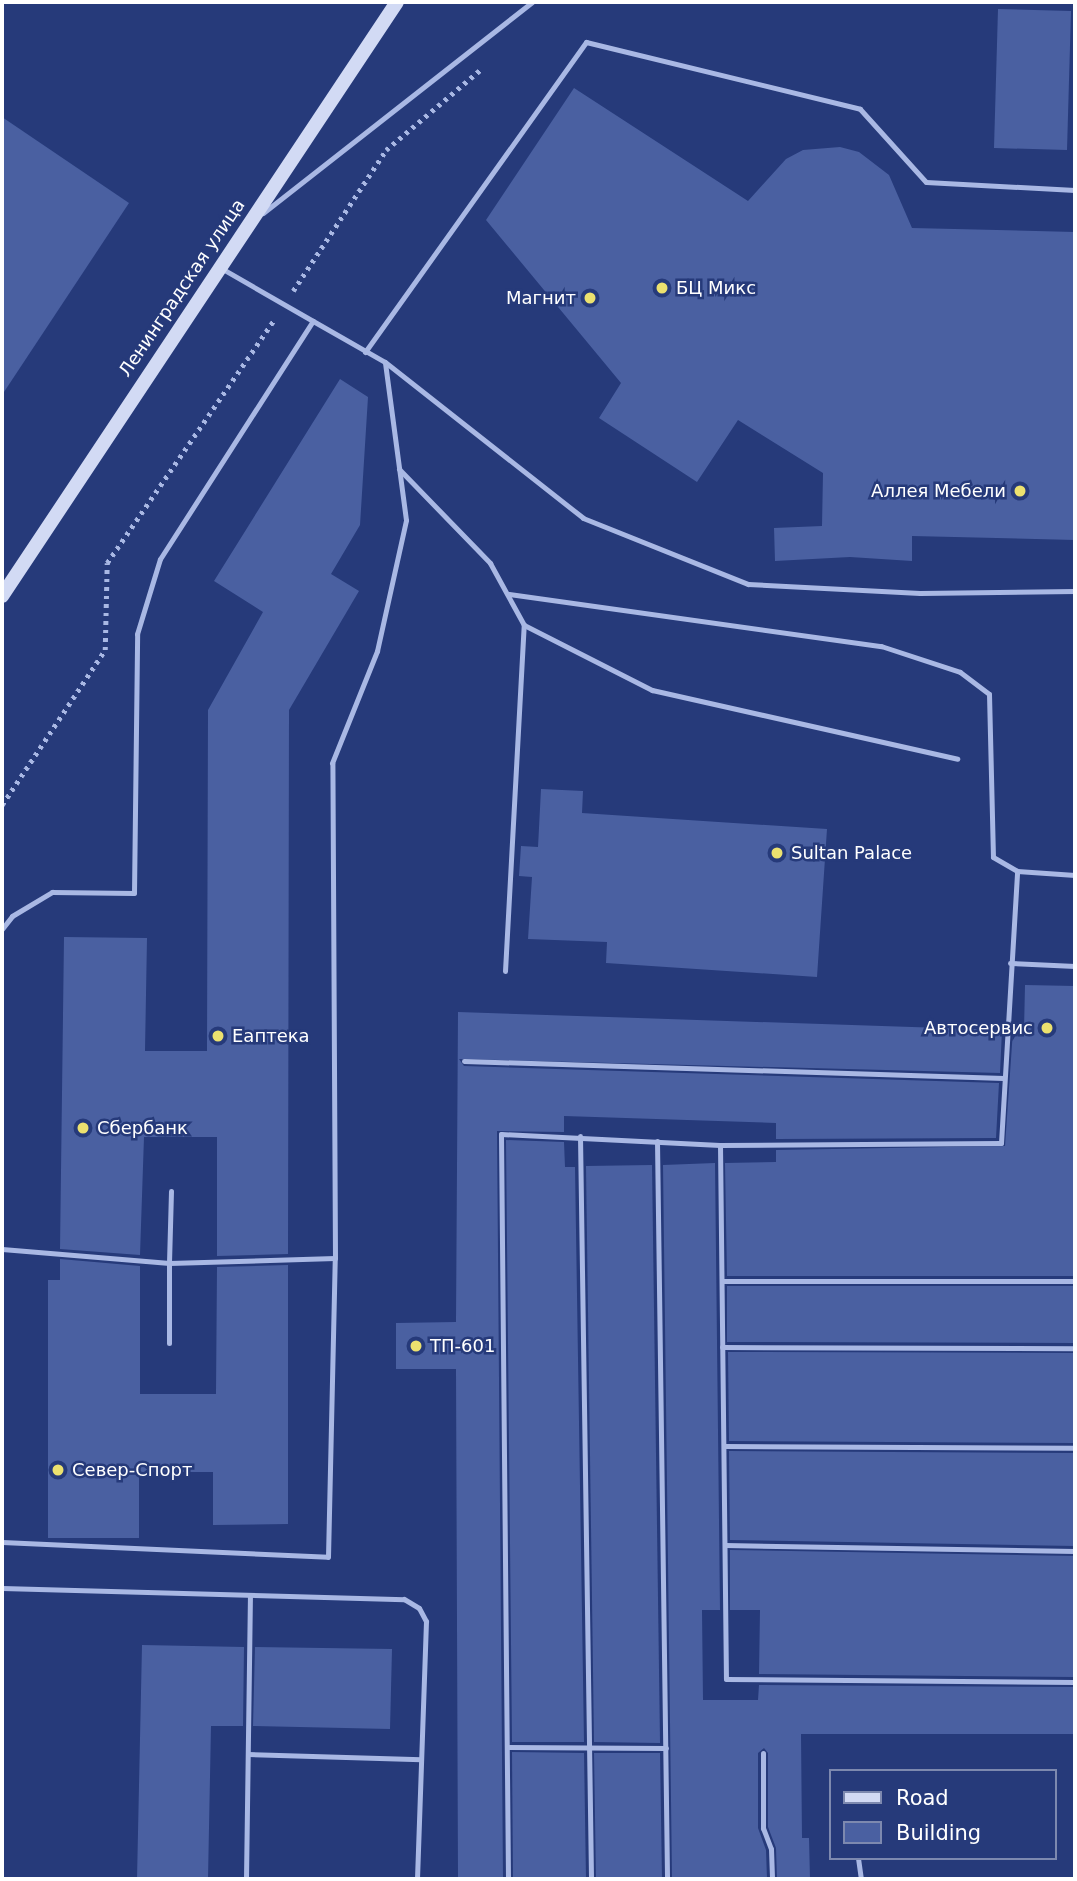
<!DOCTYPE html>
<html>
<head>
<meta charset="utf-8">
<style>
  body { margin:0 }
  #map { position:relative; width:1077px; height:1881px; overflow:hidden; background:#263a7a; font-family:"DejaVu Sans",sans-serif }
  div>[style] { position:absolute }
  [style*='--x'] { left:calc(var(--x)*1px); top:calc(var(--y)*1px); width:calc(var(--w)*1px); rotate:calc(var(--a)*1deg) }
  .building>* { inset:0; background:#4a60a1 }
  .path>* { height:4.5px; margin-top:-2.25px; transform-origin:0; background:repeating-linear-gradient(90deg,#a9b8e4 0 3.5px,transparent 0 8.5px) }
  .service>* { height:5px; margin:-2.5px; padding:0 2.5px; transform-origin:2.5px; border-radius:2.5px; background:#a9b8e4 }
  .secondary>* { height:14px; margin:-7px; padding:0 7px; transform-origin:7px; border-radius:7px; background:#d2daf4 }
  .dots>* { width:19px; height:19px; translate:-50% -50%; box-sizing:border-box; border:4px solid #263a7a; border-radius:50% }
  span { translate:-50% -50%; white-space:nowrap; text-align:center; line-height:1.15; -webkit-text-stroke:5px #263a7a; paint-order:stroke }
  .street-label { font-size:18px; color:#fff }
  .poi-label { font-size:18px; color:#fff }
  .left { translate:0 -50%; text-align:left }
  .right { translate:-100% -50%; text-align:right }
  .frame { position:absolute; inset:0; border:4px solid #fff; pointer-events:none }
  .legend { position:absolute; left:829px; top:1769px; width:228px; height:91px; box-sizing:border-box; background:#263a7a; border:2px solid #7d89af; margin:0; padding:9px 12px; list-style:none; font-size:21px; color:#fff }
  .legend li { display:flex; align-items:center; gap:14px; height:35px }
  .legend b { width:35px; border:2px solid #7d89af }
</style>
</head>
<body>
<div id="map">
  <div class="building">
    <div style="clip-path:polygon(998px 9px,1071px 11px,1067px 150px,994px 148px)"></div>
    <div style="clip-path:polygon(574px 88px,748px 201px,786px 159px,803px 150px,840px 147px,859px 152px,889px 175px,912px 228px,1075px 232px,1075px 540px,912px 536px,912px 561px,850px 557px,775px 561px,774px 528px,822px 526px,823px 473px,738px 420px,697px 482px,599px 418px,621px 383px,486px 220px)"></div>
    <div style="clip-path:polygon(2px 117px,129px 203px,2px 395px)"></div>
    <div style="clip-path:polygon(340px 379px,368px 397px,360px 525px,331px 574px,359px 591px,289px 710px,288px 1254px,217px 1256px,217px 1137px,144px 1137px,140px 1255px,60px 1249px,64px 937px,147px 938px,145px 1051px,207px 1051px,208px 710px,263px 612px,214px 581px)"></div>
    <div style="clip-path:polygon(541px 789px,583px 791px,582px 813px,827px 829px,817px 977px,606px 963px,607px 942px,528px 939px,532px 877px,519px 876px,521px 846px,538px 847px)"></div>
    <div style="clip-path:polygon(1025px 985px,1075px 986px,1075px 1276px,727px 1276px,725px 1163px,776px 1162px,776px 1150px,1005px 1146px,1013px 1030px,1024px 1030px)"></div>
    <div style="clip-path:polygon(458px 1012px,1002px 1030px,1000px 1073px,459px 1059px,464px 1066px,999px 1083px,996px 1138px,776px 1139px,776px 1123px,564px 1116px,564px 1132px,497px 1131px,503px 1879px,458px 1879px,456px 1369px,396px 1369px,396px 1323px,456px 1322px)"></div>
    <div style="clip-path:polygon(506px 1140px,564px 1142px,565px 1167px,575px 1167px,584px 1742px,512px 1742px)"></div>
    <div style="clip-path:polygon(715px 1163px,720px 1610px,702px 1610px,703px 1700px,758px 1700px,759px 1685px,1075px 1687px,1075px 1734px,801px 1734px,802px 1838px,809px 1838px,810px 1879px,777px 1879px,776px 1848px,768px 1827px,768px 1753px,764px 1748px,758px 1753px,758px 1828px,766px 1850px,767px 1879px,672px 1879px,663px 1165px)"></div>
    <div style="clip-path:polygon(652px 1165px,660px 1743px,594px 1742px,586px 1166px)"></div>
    <div style="clip-path:polygon(60px 1259px,140px 1266px,140px 1394px,216px 1394px,217px 1267px,288px 1265px,288px 1524px,213px 1525px,213px 1472px,139px 1472px,139px 1538px,48px 1538px,48px 1280px,60px 1280px)"></div>
    <div style="clip-path:polygon(727px 1286px,1075px 1286px,1075px 1343px,727px 1342px)"></div>
    <div style="clip-path:polygon(728px 1352px,1075px 1353px,1075px 1443px,729px 1441px)"></div>
    <div style="clip-path:polygon(729px 1451px,1075px 1453px,1075px 1546px,730px 1540px)"></div>
    <div style="clip-path:polygon(730px 1550px,1075px 1556px,1075px 1677px,759px 1674px,760px 1610px,730px 1610px)"></div>
    <div style="clip-path:polygon(142px 1645px,244px 1647px,243px 1726px,211px 1726px,208px 1879px,137px 1879px)"></div>
    <div style="clip-path:polygon(255px 1647px,392px 1649px,390px 1729px,253px 1726px)"></div>
    <div style="clip-path:polygon(512px 1752px,584px 1753px,586px 1879px,513px 1879px)"></div>
    <div style="clip-path:polygon(594px 1753px,660px 1753px,662px 1879px,596px 1879px)"></div>
  </div>
  <div class="path">
    <div style="--x:293;--y:291;--w:169;--a:-56.6"></div>
    <div style="--x:386;--y:150;--w:123;--a:-40.4"></div>
    <div style="--x:2;--y:805;--w:186;--a:-56.4"></div>
    <div style="--x:105;--y:650;--w:87;--a:-88.7"></div>
    <div style="--x:107;--y:563;--w:296;--a:-55.5"></div>
  </div>
  <div class="service">
    <div style="--x:263;--y:213;--w:342;--a:-38.1"></div>
    <div style="--x:313;--y:321;--w:83;--a:29.7"></div>
    <div style="--x:385;--y:362;--w:252;--a:38.2"></div>
    <div style="--x:583;--y:518;--w:178;--a:21.8"></div>
    <div style="--x:748;--y:584;--w:172;--a:3"></div>
    <div style="--x:920;--y:593;--w:155;--a:-0.7"></div>
    <div style="--x:365;--y:352;--w:381;--a:-54.5"></div>
    <div style="--x:586;--y:42;--w:282;--a:13.7"></div>
    <div style="--x:860;--y:109;--w:98;--a:47.9"></div>
    <div style="--x:926;--y:182;--w:149;--a:3.1"></div>
    <div style="--x:399;--y:469;--w:131;--a:45.9"></div>
    <div style="--x:490;--y:563;--w:71;--a:61.3"></div>
    <div style="--x:524;--y:625;--w:144;--a:26.9"></div>
    <div style="--x:652;--y:690;--w:313;--a:12.7"></div>
    <div style="--x:509;--y:594;--w:376;--a:8"></div>
    <div style="--x:881;--y:646;--w:83;--a:18.2"></div>
    <div style="--x:960;--y:672;--w:36;--a:37"></div>
    <div style="--x:989;--y:694;--w:163;--a:88.6"></div>
    <div style="--x:993;--y:857;--w:28;--a:30"></div>
    <div style="--x:1017;--y:871;--w:58;--a:3.9"></div>
    <div style="--x:2;--y:929;--w:16;--a:-52"></div>
    <div style="--x:12;--y:916;--w:47;--a:-31"></div>
    <div style="--x:52;--y:892;--w:82;--a:0.7"></div>
    <div style="--x:134;--y:893;--w:259;--a:-89.3"></div>
    <div style="--x:137;--y:634;--w:78;--a:-73"></div>
    <div style="--x:160;--y:559;--w:283;--a:-57.3"></div>
    <div style="--x:313;--y:321;--w:106;--a:-150.1"></div>
    <div style="--x:1010;--y:963;--w:65;--a:2.6"></div>
    <div style="--x:505;--y:971;--w:347;--a:-86.9"></div>
    <div style="--x:464;--y:1061;--w:540;--a:1.8"></div>
    <div style="--x:580;--y:1136;--w:743;--a:89.15"></div>
    <div style="--x:657;--y:1141;--w:738;--a:89.22"></div>
    <div style="--x:720;--y:1145;--w:534;--a:89.36"></div>
    <div style="--x:726;--y:1679;--w:349;--a:0.5"></div>
    <div style="--x:171;--y:1191;--w:72;--a:91.6"></div>
    <div style="--x:169;--y:1263;--w:166;--a:-1.7"></div>
    <div style="--x:335;--y:1258;--w:495;--a:-90.3"></div>
    <div style="--x:332;--y:763;--w:121;--a:-68.1"></div>
    <div style="--x:377;--y:651;--w:134;--a:-77.5"></div>
    <div style="--x:406;--y:520;--w:159;--a:-97.6"></div>
    <div style="--x:2;--y:1249;--w:168;--a:4.8"></div>
    <div style="--x:169;--y:1263;--w:80;--a:90"></div>
    <div style="--x:722;--y:1281;--w:353;--a:0"></div>
    <div style="--x:722;--y:1347;--w:353;--a:0.2"></div>
    <div style="--x:724;--y:1446;--w:351;--a:0.3"></div>
    <div style="--x:2;--y:1542;--w:326;--a:2.6"></div>
    <div style="--x:328;--y:1557;--w:299;--a:-88.7"></div>
    <div style="--x:725;--y:1545;--w:350;--a:1"></div>
    <div style="--x:2;--y:1588;--w:402;--a:1.6"></div>
    <div style="--x:404;--y:1599;--w:17;--a:31"></div>
    <div style="--x:419;--y:1608;--w:15;--a:62"></div>
    <div style="--x:426;--y:1621;--w:258;--a:92"></div>
    <div style="--x:508;--y:1747;--w:158;--a:0.4"></div>
    <div style="--x:763;--y:1753;--w:75;--a:90"></div>
    <div style="--x:763;--y:1828;--w:22;--a:69"></div>
    <div style="--x:771;--y:1849;--w:30;--a:88"></div>
    <div style="--x:248;--y:1754;--w:173;--a:1.7"></div>
    <div style="--x:858;--y:1858;--w:21;--a:82"></div>
    <div style="--x:246;--y:1879;--w:283;--a:-89.2"></div>
    <div style="--x:508;--y:1879;--w:745;--a:-90.54"></div>
    <div style="--x:501;--y:1134;--w:219;--a:2.9"></div>
    <div style="--x:720;--y:1145;--w:281;--a:-0.4"></div>
    <div style="--x:1001;--y:1143;--w:272;--a:-86.6"></div>
  </div>
  <div class="secondary">
    <div style="--x:2;--y:596;--w:713;--a:-56.38"></div>
  </div>
  <div class="dots">
    <div style="left:662px;top:288px;background:#ece16f"></div>
    <div style="left:590px;top:298px;background:#ece16f"></div>
    <div style="left:1020px;top:491px;background:#ece16f"></div>
    <div style="left:777px;top:853px;background:#ece16f"></div>
    <div style="left:1047px;top:1028px;background:#ece16f"></div>
    <div style="left:218px;top:1036px;background:#ece16f"></div>
    <div style="left:83px;top:1128px;background:#ece16f"></div>
    <div style="left:416px;top:1346px;background:#ece16f"></div>
    <div style="left:58px;top:1470px;background:#ece16f"></div>
  </div>
  <div class="street-label">
    <span style="left:182px;top:288px;rotate:-56deg">Ленинградская улица</span>
  </div>
  <div class="poi-label">
    <span class="left" style="left:676px;top:288px">БЦ Микс</span>
    <span class="right" style="left:576px;top:298px">Магнит</span>
    <span class="right" style="left:1006px;top:491px">Аллея Мебели</span>
    <span class="left" style="left:791px;top:853px">Sultan Palace</span>
    <span class="right" style="left:1033px;top:1028px">Автосервис</span>
    <span class="left" style="left:232px;top:1036px">Еаптека</span>
    <span class="left" style="left:97px;top:1128px">Сбербанк</span>
    <span class="left" style="left:430px;top:1346px">ТП-601</span>
    <span class="left" style="left:72px;top:1470px">Север-Спорт</span>
  </div>
  <div class="frame"></div>
  <ul class="legend">
  <li><b style="height:9px;background:#d2daf4"></b>Road</li>
  <li><b style="height:19px;background:#4a60a1"></b>Building</li>
  </ul>
</div>
</body>
</html>
